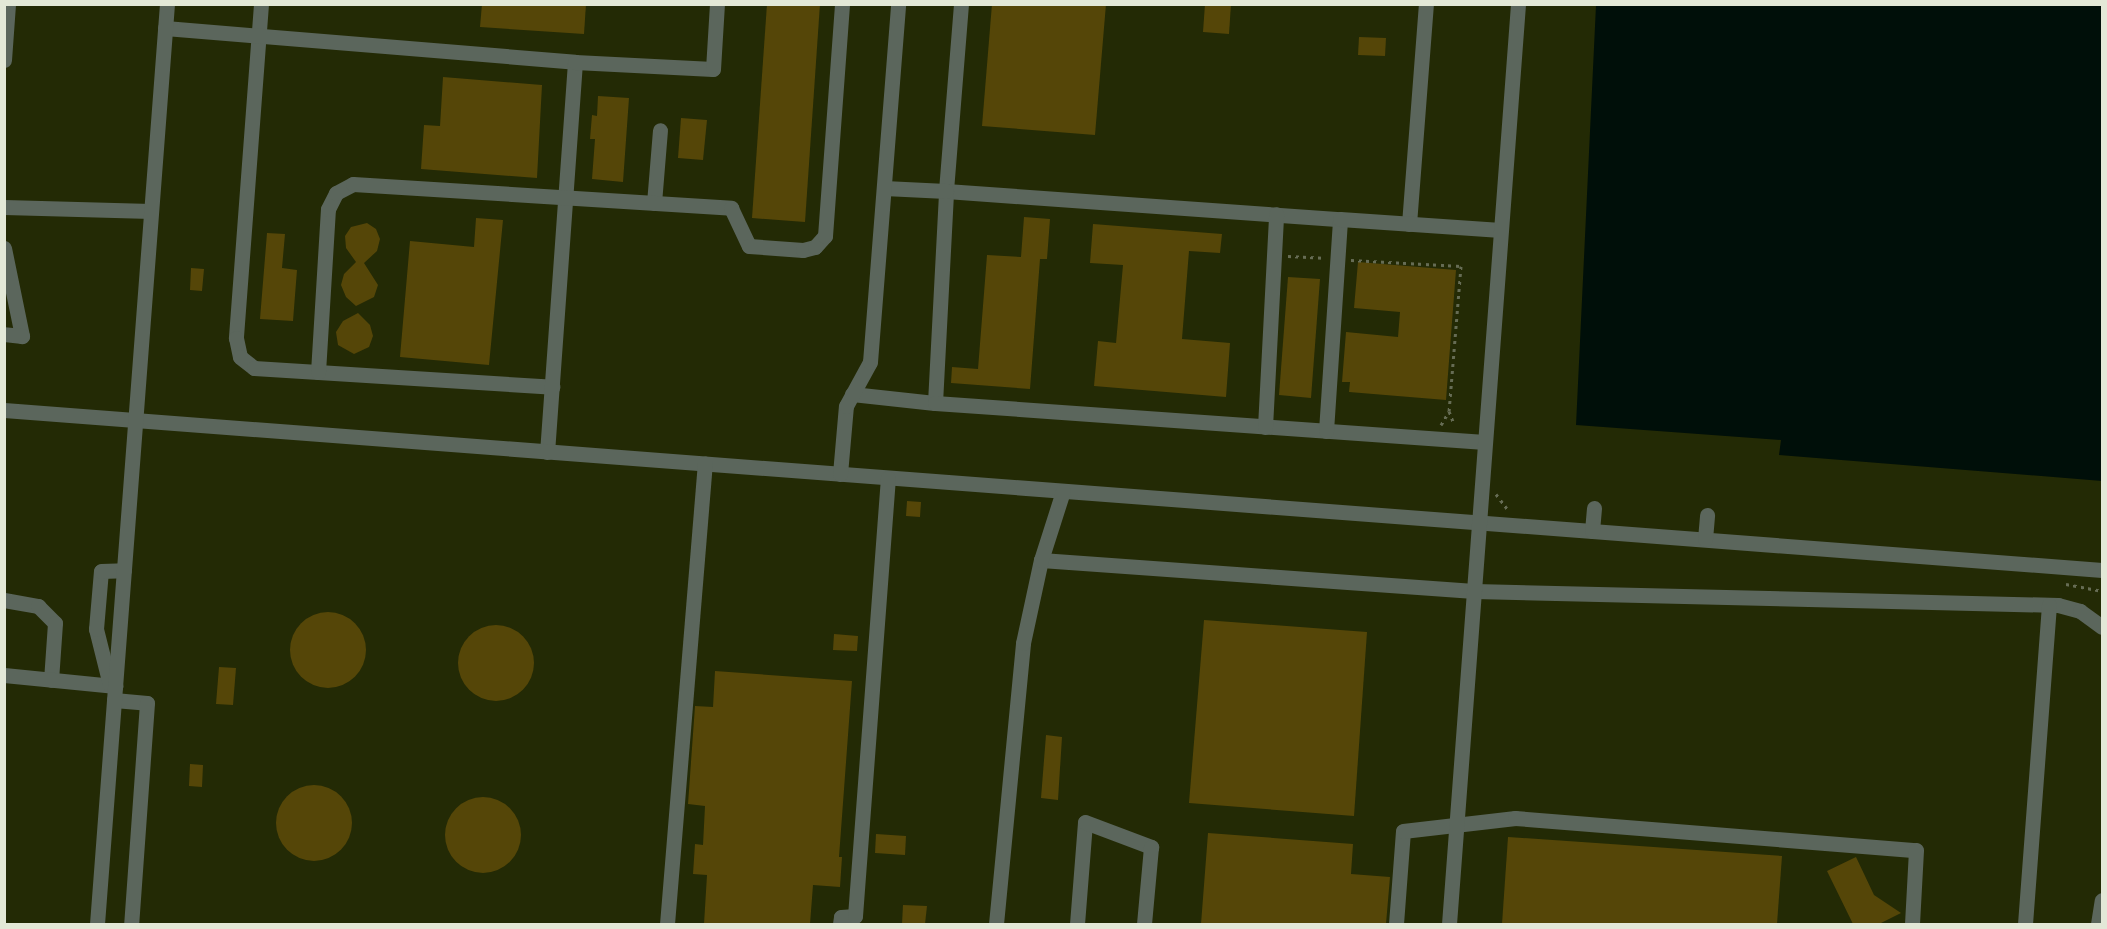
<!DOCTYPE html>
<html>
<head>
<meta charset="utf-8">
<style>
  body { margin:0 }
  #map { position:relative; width:2107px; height:929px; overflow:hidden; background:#1d2307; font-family:"Crimson Pro",serif }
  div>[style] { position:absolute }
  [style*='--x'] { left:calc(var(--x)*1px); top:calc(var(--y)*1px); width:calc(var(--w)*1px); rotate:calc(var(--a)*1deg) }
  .built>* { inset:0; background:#232a05 }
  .water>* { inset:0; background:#000f09 }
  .building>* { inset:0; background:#554608 }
  .round { border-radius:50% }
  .path>* { height:3px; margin-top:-1.5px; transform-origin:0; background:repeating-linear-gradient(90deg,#666c54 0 3px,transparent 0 7.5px) }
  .minor>* { height:15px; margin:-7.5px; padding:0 7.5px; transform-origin:7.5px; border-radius:7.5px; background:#5b665c }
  span { translate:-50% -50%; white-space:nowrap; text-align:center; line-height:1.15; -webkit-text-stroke:5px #1d2307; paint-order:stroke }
  .frame { position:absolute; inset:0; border:6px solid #e3e8d7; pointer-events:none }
</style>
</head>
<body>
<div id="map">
  <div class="built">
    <div style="clip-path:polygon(5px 5px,2102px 5px,2102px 924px,5px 924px)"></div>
  </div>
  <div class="water">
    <div style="clip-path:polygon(1596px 5px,2102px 5px,2102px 481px,1779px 455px,1781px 440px,1576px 425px)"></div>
  </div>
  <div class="building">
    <div style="clip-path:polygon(482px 4px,586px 4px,584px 34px,480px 27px)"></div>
    <div style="clip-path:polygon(767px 4px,820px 4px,805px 222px,752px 218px)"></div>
    <div style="clip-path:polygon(992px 4px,1106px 4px,1095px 135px,982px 126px)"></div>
    <div style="clip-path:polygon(1205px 4px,1231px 4px,1229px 34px,1203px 32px)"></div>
    <div style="clip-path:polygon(1359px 37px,1386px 38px,1385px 56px,1358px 55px)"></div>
    <div style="clip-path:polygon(443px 77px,542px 85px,537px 178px,421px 169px,424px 125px,440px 126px)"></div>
    <div style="clip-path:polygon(598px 96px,629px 98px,623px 182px,592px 179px,595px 139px,590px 139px,592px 115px,597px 116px)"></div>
    <div style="clip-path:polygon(681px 118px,707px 120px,703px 160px,678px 158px)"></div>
    <div style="clip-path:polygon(1024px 217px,1050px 219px,1047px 259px,1040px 259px,1030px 389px,951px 383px,952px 367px,978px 369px,987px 255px,1021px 257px)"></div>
    <div style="clip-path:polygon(476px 218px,503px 220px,489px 365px,400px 357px,410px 241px,474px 247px)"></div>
    <div style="clip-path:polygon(367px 223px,376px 229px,380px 239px,377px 251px,364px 263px,378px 285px,374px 297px,356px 306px,346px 297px,341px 285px,344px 274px,356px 262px,346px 248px,345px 236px,351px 227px)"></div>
    <div style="clip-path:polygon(1093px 224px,1222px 234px,1220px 253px,1189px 251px,1182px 339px,1230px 343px,1226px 397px,1094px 386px,1098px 341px,1116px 343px,1123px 265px,1090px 263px)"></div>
    <div style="clip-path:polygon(267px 233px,285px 234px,282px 268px,297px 270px,293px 321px,260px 319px)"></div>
    <div style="clip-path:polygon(1358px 262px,1456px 270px,1446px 400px,1349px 392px,1350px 382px,1342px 382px,1346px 332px,1398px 337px,1400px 312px,1354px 308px)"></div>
    <div style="clip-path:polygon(191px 268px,204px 269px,202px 291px,190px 290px)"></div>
    <div style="clip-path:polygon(1288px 277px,1320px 279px,1311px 398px,1279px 395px)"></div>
    <div style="clip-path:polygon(358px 313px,370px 325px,373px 336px,369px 347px,354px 354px,338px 345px,336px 332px,343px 321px)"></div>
    <div style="clip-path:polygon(907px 501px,921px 502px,920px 517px,906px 516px)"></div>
    <div class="round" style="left:290px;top:612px;width:76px;height:76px"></div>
    <div style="clip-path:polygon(1204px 620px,1367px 632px,1354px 816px,1189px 803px)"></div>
    <div class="round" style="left:458px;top:625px;width:76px;height:76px"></div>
    <div style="clip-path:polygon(834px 634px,858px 636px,857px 651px,833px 650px)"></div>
    <div style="clip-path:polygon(219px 667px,236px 668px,233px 705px,216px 704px)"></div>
    <div style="clip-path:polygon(715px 671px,852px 681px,839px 857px,842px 857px,840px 887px,813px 885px,810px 924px,704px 924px,707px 875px,693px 874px,695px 844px,703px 845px,705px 806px,688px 804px,695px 706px,713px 707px)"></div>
    <div style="clip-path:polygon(1046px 735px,1062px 737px,1058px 800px,1041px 798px)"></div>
    <div style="clip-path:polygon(190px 764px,203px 765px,202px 787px,189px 786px)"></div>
    <div class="round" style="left:276px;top:785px;width:76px;height:76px"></div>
    <div class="round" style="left:445px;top:797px;width:76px;height:76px"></div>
    <div style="clip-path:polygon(1208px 833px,1353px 844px,1351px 874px,1390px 877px,1386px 924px,1201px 924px)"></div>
    <div style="clip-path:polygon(876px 834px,906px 836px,905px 855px,875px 853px)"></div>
    <div style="clip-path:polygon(1508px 837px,1782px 856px,1777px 924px,1502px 924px)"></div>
    <div style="clip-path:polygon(1856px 857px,1874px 895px,1901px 913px,1879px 924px,1853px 924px,1827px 871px)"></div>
    <div style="clip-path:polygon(903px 905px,927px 906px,925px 924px,902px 924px)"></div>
  </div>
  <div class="path">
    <div style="--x:1288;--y:256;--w:35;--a:3"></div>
    <div style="--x:1351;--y:260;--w:110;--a:3.1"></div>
    <div style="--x:1461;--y:266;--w:145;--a:94.7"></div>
    <div style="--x:1449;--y:411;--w:14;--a:69"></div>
    <div style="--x:1441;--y:425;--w:16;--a:-60"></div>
    <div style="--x:1496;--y:494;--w:20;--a:53"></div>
    <div style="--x:2066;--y:584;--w:37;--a:11"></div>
  </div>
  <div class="minor">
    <div style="--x:261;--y:4;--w:335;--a:94.3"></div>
    <div style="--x:236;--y:338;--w:19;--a:78"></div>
    <div style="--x:240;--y:357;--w:18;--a:38"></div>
    <div style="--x:254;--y:368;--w:299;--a:3.6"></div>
    <div style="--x:961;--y:4;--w:188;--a:94.6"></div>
    <div style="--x:946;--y:191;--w:395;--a:4.1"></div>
    <div style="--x:165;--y:28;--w:411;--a:4.7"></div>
    <div style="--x:575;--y:62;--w:391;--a:94.1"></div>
    <div style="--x:4;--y:60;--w:56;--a:-85.9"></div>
    <div style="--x:575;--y:62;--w:138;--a:2.9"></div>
    <div style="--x:713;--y:69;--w:65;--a:-86.5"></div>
    <div style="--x:654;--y:203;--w:73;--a:-85.3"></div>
    <div style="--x:4;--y:207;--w:147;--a:1.6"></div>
    <div style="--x:1409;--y:224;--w:221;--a:-85.6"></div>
    <div style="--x:4;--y:248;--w:90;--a:78.4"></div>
    <div style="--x:22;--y:336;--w:18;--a:-174"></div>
    <div style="--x:318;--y:372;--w:163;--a:-86.5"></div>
    <div style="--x:328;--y:209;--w:18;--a:-63"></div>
    <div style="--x:336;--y:193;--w:19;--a:-28"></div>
    <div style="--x:353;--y:184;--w:379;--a:3.6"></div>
    <div style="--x:731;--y:208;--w:42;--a:64.7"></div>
    <div style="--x:749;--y:246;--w:54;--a:4.2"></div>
    <div style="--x:803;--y:250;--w:12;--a:-14"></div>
    <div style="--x:815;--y:247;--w:15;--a:-48"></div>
    <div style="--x:825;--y:236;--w:233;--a:-85.8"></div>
    <div style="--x:852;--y:394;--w:83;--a:6.2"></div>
    <div style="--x:935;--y:403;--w:212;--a:-87"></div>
    <div style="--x:946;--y:191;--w:62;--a:-177.2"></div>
    <div style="--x:935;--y:403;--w:551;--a:4.06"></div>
    <div style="--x:4;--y:410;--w:2104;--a:4.36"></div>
    <div style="--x:1265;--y:427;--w:213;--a:-87"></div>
    <div style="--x:1326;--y:431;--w:212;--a:-86.2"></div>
    <div style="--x:1340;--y:219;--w:161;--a:3.9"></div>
    <div style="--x:840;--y:474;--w:68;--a:-85"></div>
    <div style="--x:846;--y:406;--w:50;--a:-61.4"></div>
    <div style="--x:870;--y:362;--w:359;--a:-85.5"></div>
    <div style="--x:1592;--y:531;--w:23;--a:-85"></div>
    <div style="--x:1705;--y:539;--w:24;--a:-85"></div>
    <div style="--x:1041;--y:560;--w:434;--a:4.1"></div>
    <div style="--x:1474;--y:591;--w:584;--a:1.37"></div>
    <div style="--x:2058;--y:605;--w:23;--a:15"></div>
    <div style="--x:2080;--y:611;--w:27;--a:36"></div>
    <div style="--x:4;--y:600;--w:35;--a:10"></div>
    <div style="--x:38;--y:606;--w:24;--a:45"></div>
    <div style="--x:55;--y:623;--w:57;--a:94"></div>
    <div style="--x:4;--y:675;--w:112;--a:5.7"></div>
    <div style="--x:110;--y:685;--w:58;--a:-104"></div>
    <div style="--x:96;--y:629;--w:58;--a:-85.1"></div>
    <div style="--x:101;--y:571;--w:23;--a:-2"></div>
    <div style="--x:114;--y:700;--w:33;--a:5"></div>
    <div style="--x:147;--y:703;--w:222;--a:94.1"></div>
    <div style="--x:97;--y:924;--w:923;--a:-85.65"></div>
    <div style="--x:667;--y:924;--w:462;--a:-85.3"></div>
    <div style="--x:840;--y:924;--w:7;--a:-82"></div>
    <div style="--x:841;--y:917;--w:14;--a:-4"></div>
    <div style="--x:855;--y:916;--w:439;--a:-85.7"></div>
    <div style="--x:996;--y:924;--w:282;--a:-84.5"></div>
    <div style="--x:1023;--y:643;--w:85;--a:-77.8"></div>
    <div style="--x:1041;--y:560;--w:72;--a:-72.3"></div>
    <div style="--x:1077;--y:924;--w:102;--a:-85.5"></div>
    <div style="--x:1085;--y:822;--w:71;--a:20.7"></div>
    <div style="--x:1151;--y:847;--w:77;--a:95.2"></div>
    <div style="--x:1396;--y:924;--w:93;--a:-85.7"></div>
    <div style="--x:1403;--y:831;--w:113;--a:-6.6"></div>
    <div style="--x:1515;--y:818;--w:402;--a:4.6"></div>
    <div style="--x:1916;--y:850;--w:74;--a:93.1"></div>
    <div style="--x:1449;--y:924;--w:923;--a:-85.71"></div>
    <div style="--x:2025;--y:924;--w:320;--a:-85.7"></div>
    <div style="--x:2098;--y:924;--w:24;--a:-81"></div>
  </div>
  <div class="frame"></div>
</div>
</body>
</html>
